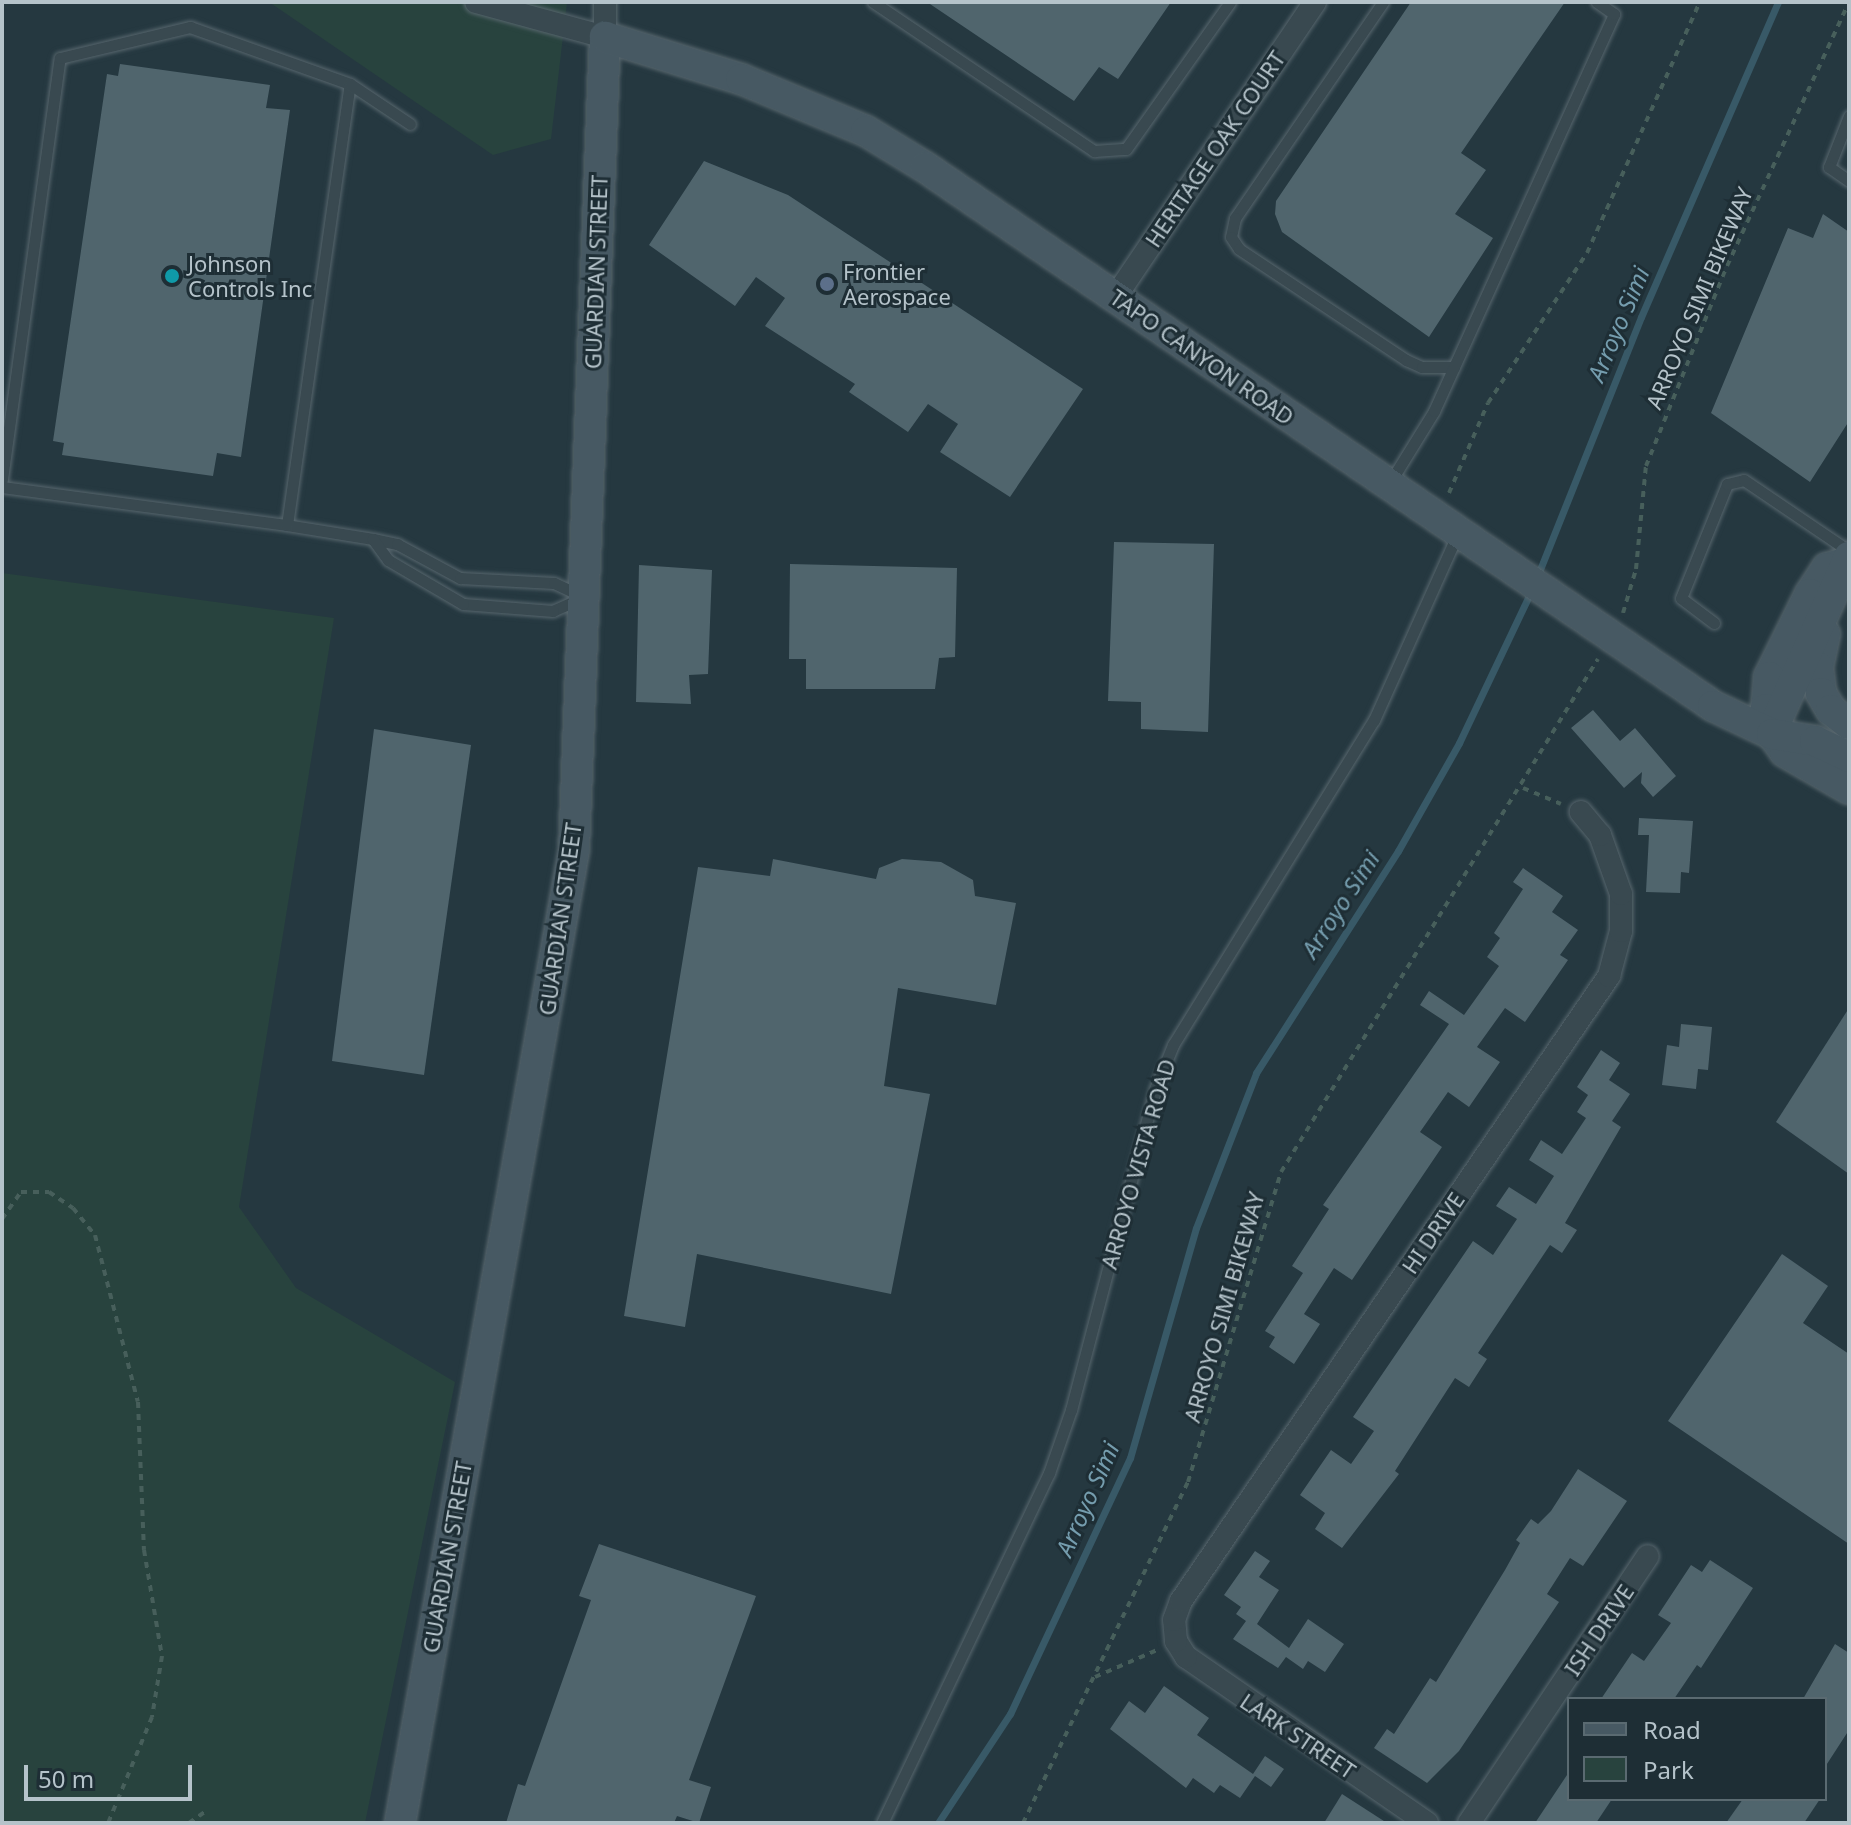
<!DOCTYPE html>
<html>
<head>
<meta charset="utf-8">
<style>
  body { margin:0 }
  #map { position:relative; width:1851px; height:1825px; overflow:hidden; background:#253840; font-family:"Noto Sans",sans-serif }
  div>[style] { position:absolute }
  [style*='--x'] { left:calc(var(--x)*1px); top:calc(var(--y)*1px); width:calc(var(--w)*1px); rotate:calc(var(--a)*1deg) }
  .green>* { inset:0; background:#28433e }
  .stream>* { height:7px; margin:-3.5px; padding:0 3.5px; transform-origin:3.5px; border-radius:3.5px; background:#385967 }
  .building>* { inset:0; background:#50656d }
  .path>* { height:4px; margin-top:-2px; transform-origin:0; background:repeating-linear-gradient(90deg,#475f5b 0 6px,transparent 0 12px) }
  .roads { filter:drop-shadow(0 0 2px #57666d) drop-shadow(0 0 2px #57666d) }
  .lane>* { height:11px; margin:-5.5px; padding:0 5.5px; transform-origin:5.5px; border-radius:5.5px; background:#394950 }
  .street>* { height:22px; margin:-11px; padding:0 11px; transform-origin:11px; border-radius:11px; background:#394950 }
  .secondary>* { height:30px; margin:-15px; padding:0 15px; transform-origin:15px; border-radius:15px; background:#475963 }
  .dots>* { width:22px; height:22px; translate:-50% -50%; box-sizing:border-box; border:4px solid #1e2e35; border-radius:50% }
  span { translate:-50% -50%; white-space:nowrap; text-align:center; line-height:1.15; -webkit-text-stroke:6px #1e2e35; paint-order:stroke }
  .street-label { font-size:22px; color:#b5c3ca }
  .poi-label { font-size:22px; color:#b5c3ca }
  .left { translate:0 -50%; text-align:left }
  .water-label { font-size:24px; color:#759dae; font-style:italic }
  .frame { position:absolute; inset:0; border:4px solid #b5c3ca; pointer-events:none }
  .legend { position:absolute; left:1567px; top:1697px; width:260px; height:104px; box-sizing:border-box; background:#1e2e35; border:2px solid #5a6a71; margin:0; padding:10px 14px; list-style:none; font-size:24px; color:#b5c3ca }
  .legend li { display:flex; align-items:center; gap:16px; height:40px }
  .legend b { width:40px; border:2px solid #5a6a71 }
  .scale { position:absolute; left:24px; top:1765px; width:168px; height:36px; box-sizing:border-box; border:4px solid #b5c3ca; border-top:0; padding-left:10px; font-size:24px; line-height:28px; white-space:nowrap; color:#b5c3ca; -webkit-text-stroke:6px #1e2e35; paint-order:stroke }
</style>
</head>
<body>
<div id="map">
  <div class="green">
    <div style="clip-path:polygon(269px 2px,567px 2px,551px 139px,493px 155px)"></div>
    <div style="clip-path:polygon(2px 573px,334px 618px,239px 1207px,296px 1288px,455px 1382px,365px 1823px,2px 1823px)"></div>
  </div>
  <div class="stream">
    <div style="--x:1537;--y:577;--w:280;--a:-68.2"></div>
    <div style="--x:1641;--y:317;--w:344;--a:-66.5"></div>
    <div style="--x:938;--y:1823;--w:131;--a:-56.6"></div>
    <div style="--x:1010;--y:1714;--w:283;--a:-64.9"></div>
    <div style="--x:1130;--y:1458;--w:239;--a:-74"></div>
    <div style="--x:1196;--y:1228;--w:166;--a:-68.8"></div>
    <div style="--x:1256;--y:1073;--w:264;--a:-57.4"></div>
    <div style="--x:1398;--y:851;--w:124;--a:-60.5"></div>
    <div style="--x:1459;--y:743;--w:170;--a:-64.6"></div>
  </div>
  <div class="building">
    <div style="clip-path:polygon(927px 2px,1171px 2px,1118px 79px,1099px 67px,1074px 101px)"></div>
    <div style="clip-path:polygon(1411px 2px,1565px 2px,1461px 153px,1486px 170px,1455px 214px,1493px 238px,1429px 337px,1282px 232px,1275px 214px,1276px 201px)"></div>
    <div style="clip-path:polygon(120px 64px,270px 85px,266px 108px,290px 110px,241px 457px,217px 453px,213px 476px,62px 455px,64px 443px,53px 441px,107px 74px,118px 76px)"></div>
    <div style="clip-path:polygon(704px 161px,788px 195px,1083px 389px,1010px 497px,940px 452px,958px 424px,928px 404px,908px 432px,849px 392px,855px 384px,765px 326px,785px 298px,756px 277px,735px 306px,649px 245px)"></div>
    <div style="clip-path:polygon(1823px 214px,1849px 232px,1849px 421px,1810px 482px,1711px 413px,1788px 228px,1813px 238px)"></div>
    <div style="clip-path:polygon(1114px 542px,1214px 544px,1208px 732px,1141px 729px,1141px 702px,1108px 701px)"></div>
    <div style="clip-path:polygon(790px 564px,957px 568px,955px 657px,939px 658px,935px 689px,806px 689px,806px 659px,789px 659px)"></div>
    <div style="clip-path:polygon(639px 565px,712px 570px,708px 674px,689px 675px,691px 704px,636px 702px)"></div>
    <div style="clip-path:polygon(1593px 710px,1620px 741px,1635px 728px,1676px 776px,1653px 797px,1641px 783px,1642px 772px,1624px 788px,1571px 728px)"></div>
    <div style="clip-path:polygon(374px 729px,471px 745px,424px 1075px,332px 1061px)"></div>
    <div style="clip-path:polygon(1639px 818px,1693px 821px,1689px 873px,1681px 872px,1680px 893px,1646px 892px,1649px 835px,1638px 835px)"></div>
    <div style="clip-path:polygon(773px 859px,876px 879px,879px 868px,902px 859px,941px 862px,973px 880px,975px 896px,1016px 903px,996px 1005px,898px 988px,884px 1086px,930px 1094px,891px 1294px,697px 1254px,685px 1327px,624px 1316px,698px 867px,770px 876px)"></div>
    <div style="clip-path:polygon(1523px 868px,1563px 896px,1552px 912px,1578px 930px,1560px 955px,1568px 960px,1525px 1022px,1505px 1008px,1477px 1047px,1500px 1062px,1469px 1107px,1448px 1092px,1420px 1132px,1442px 1147px,1352px 1280px,1334px 1268px,1304px 1314px,1320px 1324px,1294px 1364px,1269px 1347px,1275px 1337px,1265px 1331px,1303px 1273px,1292px 1266px,1329px 1209px,1323px 1205px,1449px 1024px,1420px 1005px,1429px 991px,1464px 1015px,1499px 966px,1487px 957px,1500px 938px,1494px 933px,1523px 889px,1513px 882px)"></div>
    <div style="clip-path:polygon(1849px 1008px,1849px 1174px,1776px 1122px)"></div>
    <div style="clip-path:polygon(1681px 1024px,1712px 1027px,1708px 1070px,1698px 1069px,1696px 1089px,1662px 1085px,1667px 1045px,1679px 1047px)"></div>
    <div style="clip-path:polygon(1601px 1050px,1620px 1063px,1609px 1080px,1630px 1094px,1612px 1121px,1621px 1127px,1565px 1223px,1577px 1230px,1562px 1253px,1550px 1245px,1478px 1353px,1487px 1359px,1469px 1387px,1455px 1378px,1395px 1471px,1399px 1474px,1342px 1548px,1315px 1529px,1325px 1513px,1300px 1495px,1331px 1450px,1351px 1464px,1374px 1431px,1353px 1417px,1473px 1241px,1493px 1255px,1517px 1219px,1496px 1206px,1509px 1187px,1536px 1204px,1554px 1176px,1529px 1160px,1541px 1140px,1562px 1154px,1586px 1118px,1577px 1112px,1588px 1095px,1577px 1087px)"></div>
    <div style="clip-path:polygon(1782px 1254px,1828px 1286px,1803px 1323px,1849px 1354px,1849px 1544px,1668px 1421px)"></div>
    <div style="clip-path:polygon(1578px 1469px,1627px 1501px,1583px 1566px,1570px 1558px,1547px 1594px,1559px 1602px,1459px 1751px,1427px 1783px,1374px 1748px,1387px 1729px,1394px 1734px,1430px 1678px,1436px 1682px,1505px 1570px,1520px 1543px,1516px 1540px,1531px 1519px,1538px 1524px,1551px 1511px)"></div>
    <div style="clip-path:polygon(599px 1544px,756px 1596px,689px 1780px,711px 1787px,699px 1823px,677px 1816px,674px 1823px,506px 1823px,518px 1784px,525px 1786px,591px 1600px,579px 1596px)"></div>
    <div style="clip-path:polygon(1255px 1551px,1270px 1561px,1259px 1577px,1279px 1590px,1257px 1624px,1289px 1648px,1308px 1619px,1344px 1644px,1325px 1672px,1308px 1661px,1303px 1669px,1286px 1657px,1278px 1668px,1233px 1639px,1246px 1621px,1236px 1614px,1241px 1607px,1224px 1595px)"></div>
    <div style="clip-path:polygon(1710px 1560px,1753px 1588px,1701px 1668px,1697px 1665px,1674px 1699px,1601px 1699px,1632px 1653px,1644px 1661px,1671px 1623px,1658px 1615px,1691px 1565px,1702px 1572px)"></div>
    <div style="clip-path:polygon(1835px 1644px,1849px 1653px,1849px 1730px,1825px 1767px,1825px 1699px,1803px 1699px)"></div>
    <div style="clip-path:polygon(1164px 1686px,1209px 1718px,1197px 1735px,1253px 1774px,1265px 1756px,1284px 1769px,1271px 1787px,1255px 1776px,1240px 1798px,1220px 1785px,1214px 1793px,1193px 1778px,1186px 1788px,1110px 1729px,1129px 1701px,1145px 1713px)"></div>
    <div style="clip-path:polygon(1569px 1772px,1569px 1799px,1612px 1799px,1596px 1823px,1535px 1823px)"></div>
    <div style="clip-path:polygon(1342px 1794px,1387px 1823px,1324px 1823px)"></div>
    <div style="clip-path:polygon(1743px 1799px,1820px 1799px,1804px 1823px,1726px 1823px)"></div>
  </div>
  <div class="path">
    <div style="--x:1449;--y:493;--w:98;--a:-66.6"></div>
    <div style="--x:1488;--y:403;--w:180;--a:-56.6"></div>
    <div style="--x:1587;--y:253;--w:275;--a:-65.8"></div>
    <div style="--x:1623;--y:613;--w:46;--a:-73.5"></div>
    <div style="--x:1636;--y:569;--w:103;--a:-84.5"></div>
    <div style="--x:1646;--y:466;--w:216;--a:-68"></div>
    <div style="--x:1727;--y:266;--w:291;--a:-65.2"></div>
    <div style="--x:1523;--y:788;--w:41;--a:22.8"></div>
    <div style="--x:2;--y:1219;--w:33;--a:-55"></div>
    <div style="--x:21;--y:1192;--w:28;--a:0"></div>
    <div style="--x:49;--y:1192;--w:29;--a:34"></div>
    <div style="--x:73;--y:1208;--w:35;--a:51"></div>
    <div style="--x:95;--y:1235;--w:172;--a:75.6"></div>
    <div style="--x:138;--y:1402;--w:148;--a:87.7"></div>
    <div style="--x:144;--y:1550;--w:108;--a:80.4"></div>
    <div style="--x:162;--y:1656;--w:62;--a:99.3"></div>
    <div style="--x:152;--y:1717;--w:115;--a:112.5"></div>
    <div style="--x:1095;--y:1677;--w:68;--a:-23.5"></div>
    <div style="--x:189;--y:1823;--w:21;--a:-35"></div>
    <div style="--x:1023;--y:1823;--w:379;--a:-64.2"></div>
    <div style="--x:1188;--y:1482;--w:324;--a:-73.3"></div>
    <div style="--x:1281;--y:1172;--w:603;--a:-58.29"></div>
  </div>
  <div class="roads">
    <div class="lane">
      <div style="--x:873;--y:2;--w:267;--a:34"></div>
      <div style="--x:1094;--y:151;--w:32;--a:-4"></div>
      <div style="--x:1126;--y:149;--w:180;--a:-54.7"></div>
      <div style="--x:1383;--y:2;--w:262;--a:124.4"></div>
      <div style="--x:1235;--y:218;--w:19;--a:102"></div>
      <div style="--x:1231;--y:237;--w:14;--a:56"></div>
      <div style="--x:1239;--y:249;--w:201;--a:33.6"></div>
      <div style="--x:1406;--y:360;--w:17;--a:24"></div>
      <div style="--x:1422;--y:367;--w:32;--a:0"></div>
      <div style="--x:1849;--y:116;--w:55;--a:111.4"></div>
      <div style="--x:1829;--y:167;--w:24;--a:35"></div>
      <div style="--x:2;--y:479;--w:425;--a:-82.2"></div>
      <div style="--x:60;--y:58;--w:134;--a:-13.4"></div>
      <div style="--x:190;--y:27;--w:170;--a:19.6"></div>
      <div style="--x:1389;--y:484;--w:86;--a:-58.3"></div>
      <div style="--x:1434;--y:411;--w:436;--a:-65.6"></div>
      <div style="--x:1614;--y:14;--w:21;--a:-145"></div>
      <div style="--x:2;--y:487;--w:288;--a:7.6"></div>
      <div style="--x:373;--y:539;--w:87;--a:-170.8"></div>
      <div style="--x:287;--y:525;--w:445;--a:-81.9"></div>
      <div style="--x:350;--y:84;--w:72;--a:33.7"></div>
      <div style="--x:373;--y:539;--w:25;--a:12"></div>
      <div style="--x:397;--y:544;--w:72;--a:28.4"></div>
      <div style="--x:460;--y:578;--w:94;--a:3"></div>
      <div style="--x:554;--y:583;--w:33;--a:25"></div>
      <div style="--x:584;--y:597;--w:34;--a:156"></div>
      <div style="--x:553;--y:611;--w:90;--a:-175.6"></div>
      <div style="--x:463;--y:604;--w:87;--a:-149.6"></div>
      <div style="--x:388;--y:560;--w:26;--a:-126"></div>
      <div style="--x:1714;--y:623;--w:41;--a:-142.9"></div>
      <div style="--x:1681;--y:598;--w:123;--a:-68"></div>
      <div style="--x:1727;--y:484;--w:17;--a:-13"></div>
      <div style="--x:1744;--y:480;--w:127;--a:34.1"></div>
      <div style="--x:882;--y:1823;--w:388;--a:-64.5"></div>
      <div style="--x:1049;--y:1473;--w:67;--a:-70.8"></div>
      <div style="--x:1071;--y:1410;--w:332;--a:-75.3"></div>
      <div style="--x:1155;--y:1089;--w:48;--a:-67.8"></div>
      <div style="--x:1173;--y:1045;--w:382;--a:-58.3"></div>
      <div style="--x:1374;--y:720;--w:203;--a:-65.8"></div>
    </div>
    <div class="street">
      <div style="--x:476;--y:2;--w:134;--a:15.2"></div>
      <div style="--x:605;--y:37;--w:35;--a:-90"></div>
      <div style="--x:1116;--y:296;--w:355;--a:-55.9"></div>
      <div style="--x:1427;--y:1823;--w:293;--a:-145.4"></div>
      <div style="--x:1186;--y:1657;--w:19;--a:-122"></div>
      <div style="--x:1176;--y:1641;--w:21;--a:-95"></div>
      <div style="--x:1174;--y:1620;--w:20;--a:-70"></div>
      <div style="--x:1181;--y:1601;--w:758;--a:-55.6"></div>
      <div style="--x:1609;--y:976;--w:47;--a:-75.1"></div>
      <div style="--x:1621;--y:931;--w:37;--a:-90"></div>
      <div style="--x:1621;--y:894;--w:63;--a:-109.6"></div>
      <div style="--x:1600;--y:835;--w:30;--a:-130"></div>
      <div style="--x:1469;--y:1823;--w:321;--a:-56.2"></div>
    </div>
    <div class="secondary">
      <div style="--x:1845;--y:563;--w:19;--a:164"></div>
      <div style="--x:1827;--y:568;--w:31;--a:123"></div>
      <div style="--x:1810;--y:594;--w:93;--a:116.3"></div>
      <div style="--x:1769;--y:677;--w:32;--a:95"></div>
      <div style="--x:1766;--y:709;--w:26;--a:77"></div>
      <div style="--x:1772;--y:734;--w:22;--a:54"></div>
      <div style="--x:1785;--y:752;--w:74;--a:30"></div>
      <div style="--x:1825;--y:634;--w:34;--a:102"></div>
      <div style="--x:1818;--y:667;--w:26;--a:83"></div>
      <div style="--x:1821;--y:693;--w:20;--a:60"></div>
      <div style="--x:1831;--y:710;--w:23;--a:38"></div>
      <div style="--x:1775;--y:724;--w:183;--a:-66.1"></div>
      <div style="--x:400;--y:1823;--w:988;--a:-79.86"></div>
      <div style="--x:574;--y:850;--w:814;--a:-87.82"></div>
      <div style="--x:605;--y:37;--w:142;--a:17.2"></div>
      <div style="--x:741;--y:79;--w:135;--a:22.6"></div>
      <div style="--x:866;--y:131;--w:69;--a:31.4"></div>
      <div style="--x:925;--y:167;--w:955;--a:34.37"></div>
      <div style="--x:1713;--y:706;--w:65;--a:25.4"></div>
      <div style="--x:1772;--y:734;--w:44;--a:9.2"></div>
      <div style="--x:1815;--y:741;--w:38;--a:25"></div>
    </div>
  </div>
  <div class="dots">
    <div style="left:172px;top:276px;background:#0f9aa8"></div>
    <div style="left:827px;top:284px;background:#5c6f8a"></div>
  </div>
  <div class="street-label">
    <span style="left:1215px;top:149px;rotate:-56deg">HERITAGE OAK COURT</span>
    <span style="left:596px;top:272px;rotate:-88deg">GUARDIAN STREET</span>
    <span style="left:1699px;top:298px;rotate:-67deg">ARROYO SIMI BIKEWAY</span>
    <span style="left:1202px;top:357px;rotate:35deg">TAPO CANYON ROAD</span>
    <span style="left:560px;top:919px;rotate:-82deg">GUARDIAN STREET</span>
    <span style="left:1138px;top:1164px;rotate:-74deg">ARROYO VISTA ROAD</span>
    <span style="left:1433px;top:1233px;rotate:-56deg">HI DRIVE</span>
    <span style="left:1224px;top:1307px;rotate:-74deg">ARROYO SIMI BIKEWAY</span>
    <span style="left:447px;top:1557px;rotate:-80deg">GUARDIAN STREET</span>
    <span style="left:1599px;top:1630px;rotate:-56deg">ISH DRIVE</span>
    <span style="left:1298px;top:1736px;rotate:34deg">LARK STREET</span>
  </div>
  <div class="poi-label">
    <span class="left" style="left:188px;top:276px">Johnson<br>Controls Inc</span>
    <span class="left" style="left:843px;top:284px">Frontier<br>Aerospace</span>
  </div>
  <div class="water-label">
    <span style="left:1618px;top:324px;rotate:-67deg">Arroyo Simi</span>
    <span style="left:1340px;top:904px;rotate:-57deg">Arroyo Simi</span>
    <span style="left:1087px;top:1499px;rotate:-66deg">Arroyo Simi</span>
  </div>
  <div class="frame"></div>
  <ul class="legend">
  <li><b style="height:10px;background:#475963"></b>Road</li>
  <li><b style="height:22px;background:#28433e"></b>Park</li>
  </ul>
  <div class="scale">50 m</div>
</div>
</body>
</html>
